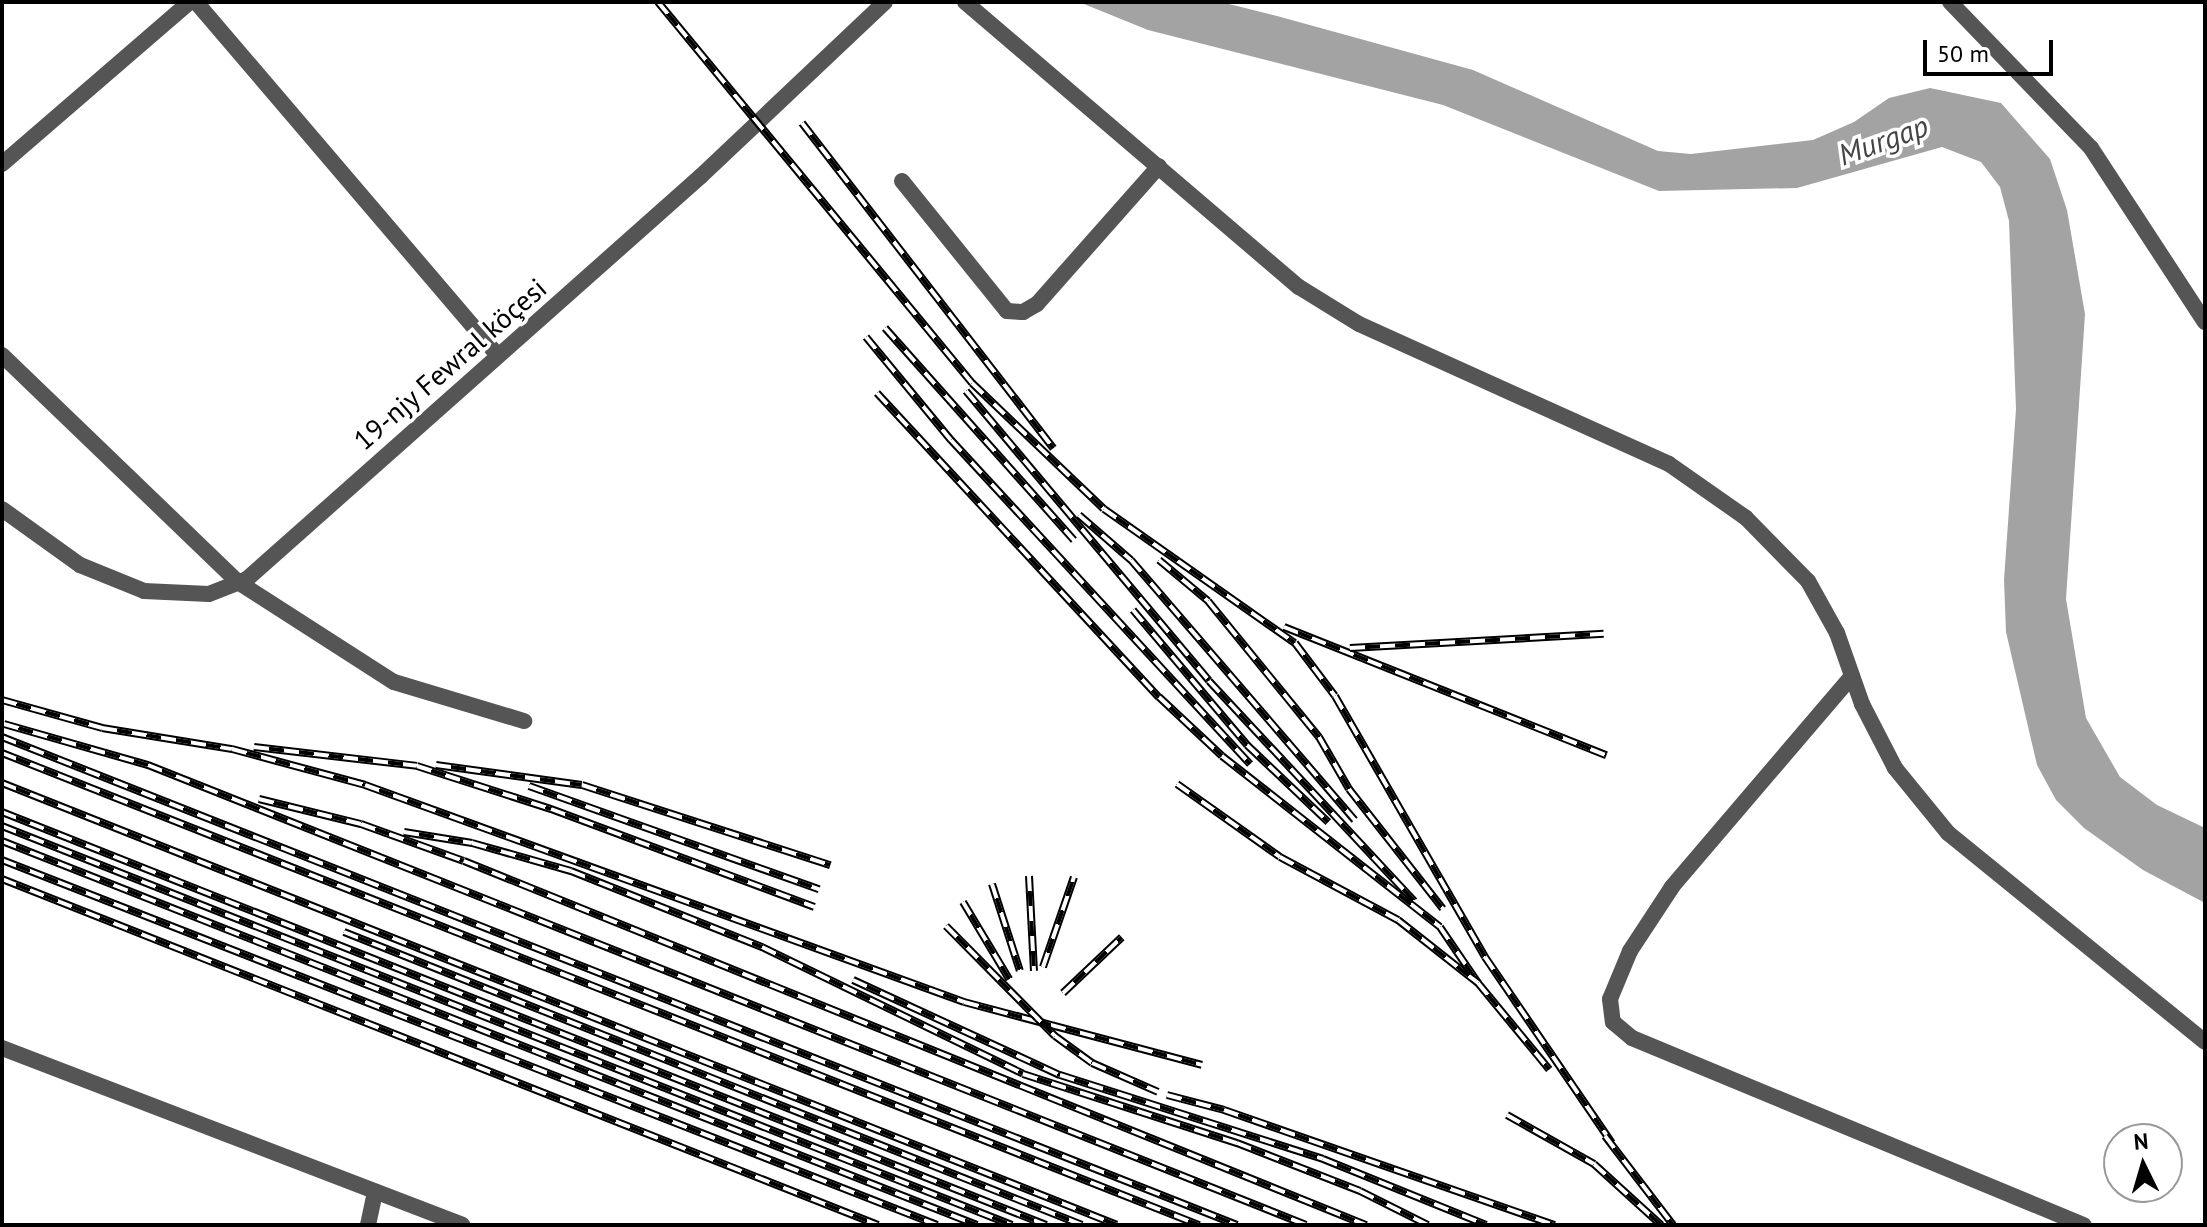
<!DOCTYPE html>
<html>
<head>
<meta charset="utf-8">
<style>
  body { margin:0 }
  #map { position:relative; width:2207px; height:1227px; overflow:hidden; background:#fff; font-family:"PT Sans",sans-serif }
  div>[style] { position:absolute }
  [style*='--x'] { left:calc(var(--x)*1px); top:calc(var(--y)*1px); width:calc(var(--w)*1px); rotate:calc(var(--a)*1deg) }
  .water>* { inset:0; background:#a3a3a3 }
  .minor>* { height:16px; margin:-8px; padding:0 8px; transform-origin:8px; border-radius:8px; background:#555 }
  .rail>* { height:8px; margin-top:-4px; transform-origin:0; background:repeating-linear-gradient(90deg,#fff 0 15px,#000 0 30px); box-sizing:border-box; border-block:2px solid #000 }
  span { translate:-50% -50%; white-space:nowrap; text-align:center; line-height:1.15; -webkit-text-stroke:7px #fff; paint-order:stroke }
  .street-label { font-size:28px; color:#000 }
  .water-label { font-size:30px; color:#444; font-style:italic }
  .frame { position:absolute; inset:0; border:4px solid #000; pointer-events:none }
  .north { position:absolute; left:2103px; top:1123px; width:80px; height:80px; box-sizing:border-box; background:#fff; border:2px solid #999; border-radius:50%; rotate:355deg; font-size:22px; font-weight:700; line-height:32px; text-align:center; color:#000 }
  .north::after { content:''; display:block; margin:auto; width:28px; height:36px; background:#000; clip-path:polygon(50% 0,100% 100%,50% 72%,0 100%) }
  .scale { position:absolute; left:1923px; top:40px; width:130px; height:36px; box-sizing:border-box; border:4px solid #000; border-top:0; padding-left:10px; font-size:24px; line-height:28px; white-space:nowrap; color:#000; -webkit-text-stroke:6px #fff; paint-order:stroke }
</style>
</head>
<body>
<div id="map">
  <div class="water">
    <div style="clip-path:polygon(1079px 2px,1221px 2px,1277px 16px,1473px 70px,1658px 151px,1691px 154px,1813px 140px,1854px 122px,1889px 98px,1930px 88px,2001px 103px,2050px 159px,2067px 210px,2085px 314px,2066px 599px,2086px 718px,2120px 777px,2157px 805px,2205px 828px,2205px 903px,2143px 870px,2084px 828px,2056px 800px,2037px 765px,2006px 632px,2004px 580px,2016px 409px,2009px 221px,2000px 187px,1981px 162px,1942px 147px,1797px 188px,1659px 191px,1443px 105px,1148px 30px)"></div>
  </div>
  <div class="minor">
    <div style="--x:196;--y:2;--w:465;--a:49.5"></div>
    <div style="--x:965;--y:2;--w:439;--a:40.5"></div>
    <div style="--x:1299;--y:287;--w:70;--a:31.7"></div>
    <div style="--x:1359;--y:324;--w:340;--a:24.3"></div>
    <div style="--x:1669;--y:464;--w:94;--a:35"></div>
    <div style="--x:1746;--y:518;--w:88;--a:45.5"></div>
    <div style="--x:1808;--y:581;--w:60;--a:60.9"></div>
    <div style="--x:1837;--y:633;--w:75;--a:70.6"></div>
    <div style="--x:1862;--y:704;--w:72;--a:62.7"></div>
    <div style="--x:1895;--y:768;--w:84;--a:50.8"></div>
    <div style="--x:1948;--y:833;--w:331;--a:39.1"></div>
    <div style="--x:1950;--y:2;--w:203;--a:46"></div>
    <div style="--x:2091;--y:148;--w:208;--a:56.8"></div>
    <div style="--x:2;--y:164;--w:248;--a:-40.8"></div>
    <div style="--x:902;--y:181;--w:167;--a:51.1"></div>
    <div style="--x:1007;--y:311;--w:16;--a:4"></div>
    <div style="--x:1023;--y:312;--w:16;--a:-30"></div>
    <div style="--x:1037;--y:304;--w:184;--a:-48.5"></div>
    <div style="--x:2;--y:355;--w:327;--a:43.9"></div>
    <div style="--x:238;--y:582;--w:185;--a:32.7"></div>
    <div style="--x:394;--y:682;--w:136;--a:16.7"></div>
    <div style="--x:2;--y:509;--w:96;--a:35.7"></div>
    <div style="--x:80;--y:565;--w:69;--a:22.1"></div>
    <div style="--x:144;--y:591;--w:65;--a:2.6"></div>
    <div style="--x:209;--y:594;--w:41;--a:-21.5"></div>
    <div style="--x:247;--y:579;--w:607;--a:-41.59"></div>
    <div style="--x:701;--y:176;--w:253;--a:-43.4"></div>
    <div style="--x:1852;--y:676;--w:277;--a:130.5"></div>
    <div style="--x:1672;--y:887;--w:77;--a:123.3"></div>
    <div style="--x:1630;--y:951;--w:52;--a:112.6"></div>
    <div style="--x:1610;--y:999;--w:23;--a:83"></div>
    <div style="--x:1613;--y:1022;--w:25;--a:40"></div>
    <div style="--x:1632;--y:1038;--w:489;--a:22.5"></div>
    <div style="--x:2;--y:1048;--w:493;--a:21"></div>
    <div style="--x:368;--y:1225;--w:33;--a:-78"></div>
  </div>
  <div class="rail">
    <div style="--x:658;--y:2;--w:494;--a:50.5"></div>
    <div style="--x:972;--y:383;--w:182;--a:43.7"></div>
    <div style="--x:1104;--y:509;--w:233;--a:35.1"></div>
    <div style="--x:1295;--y:643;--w:66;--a:53"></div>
    <div style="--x:1335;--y:696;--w:301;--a:60.1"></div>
    <div style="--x:1485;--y:957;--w:225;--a:55.7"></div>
    <div style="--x:802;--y:123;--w:411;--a:52.3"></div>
    <div style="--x:885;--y:328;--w:284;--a:48.3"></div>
    <div style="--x:866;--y:337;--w:134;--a:50.5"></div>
    <div style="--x:951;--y:440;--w:441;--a:47.3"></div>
    <div style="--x:966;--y:391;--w:378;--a:50"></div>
    <div style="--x:1209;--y:681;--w:301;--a:47"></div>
    <div style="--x:877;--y:393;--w:415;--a:47.2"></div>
    <div style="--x:1159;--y:697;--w:86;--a:43.1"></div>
    <div style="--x:1222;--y:756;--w:277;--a:38.1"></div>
    <div style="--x:1440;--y:927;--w:68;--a:55.8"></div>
    <div style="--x:1079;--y:515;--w:69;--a:40.9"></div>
    <div style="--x:1131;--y:560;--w:343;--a:49.3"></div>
    <div style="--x:1159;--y:560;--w:64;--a:39.9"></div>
    <div style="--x:1208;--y:601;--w:176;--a:50.8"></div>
    <div style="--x:1319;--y:737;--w:60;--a:60"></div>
    <div style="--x:1349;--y:789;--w:152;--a:51.9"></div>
    <div style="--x:1133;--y:610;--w:177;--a:49.8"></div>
    <div style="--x:1247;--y:745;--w:112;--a:43.5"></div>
    <div style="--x:1284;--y:627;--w:347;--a:21.7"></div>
    <div style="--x:1350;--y:648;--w:254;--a:-3.2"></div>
    <div style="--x:2;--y:700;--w:104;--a:15.6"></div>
    <div style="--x:102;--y:728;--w:132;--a:9.2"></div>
    <div style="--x:232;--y:749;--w:138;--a:15.1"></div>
    <div style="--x:365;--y:785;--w:637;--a:19.91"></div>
    <div style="--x:964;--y:1002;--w:246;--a:14.8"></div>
    <div style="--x:4;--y:724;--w:150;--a:15.9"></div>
    <div style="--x:148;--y:765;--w:1246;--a:21.66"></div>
    <div style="--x:2;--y:737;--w:1328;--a:21.56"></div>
    <div style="--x:254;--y:747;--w:164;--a:6.6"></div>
    <div style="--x:417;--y:766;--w:141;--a:17.8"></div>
    <div style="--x:551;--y:809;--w:281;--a:20.4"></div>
    <div style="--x:2;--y:753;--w:1287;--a:21.52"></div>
    <div style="--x:436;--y:765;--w:147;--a:7.8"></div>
    <div style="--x:582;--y:785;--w:261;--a:17.9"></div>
    <div style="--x:2;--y:783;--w:1199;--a:21.62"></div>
    <div style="--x:1177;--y:784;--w:126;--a:35.3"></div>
    <div style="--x:1280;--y:857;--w:134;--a:28.1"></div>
    <div style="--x:1398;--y:920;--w:102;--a:38.2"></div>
    <div style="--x:1478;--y:983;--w:112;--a:50.5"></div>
    <div style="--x:529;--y:786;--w:308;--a:19.6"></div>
    <div style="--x:259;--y:799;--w:105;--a:13.8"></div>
    <div style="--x:361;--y:824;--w:109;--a:19.8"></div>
    <div style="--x:464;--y:861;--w:973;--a:21.98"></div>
    <div style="--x:2;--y:812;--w:1123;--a:21.58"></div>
    <div style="--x:2;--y:826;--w:1086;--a:21.56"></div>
    <div style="--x:404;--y:832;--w:69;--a:9.2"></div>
    <div style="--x:472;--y:843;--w:103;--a:15.8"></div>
    <div style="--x:571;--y:871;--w:206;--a:21.7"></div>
    <div style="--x:762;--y:947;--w:290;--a:25.9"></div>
    <div style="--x:1023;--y:1074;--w:225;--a:17.9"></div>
    <div style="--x:1237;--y:1143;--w:132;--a:21.3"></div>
    <div style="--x:1360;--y:1191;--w:76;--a:26.6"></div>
    <div style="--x:2;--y:841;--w:1048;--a:21.5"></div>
    <div style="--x:2;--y:860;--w:1004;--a:21.32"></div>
    <div style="--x:1029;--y:876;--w:95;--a:87"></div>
    <div style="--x:2;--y:879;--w:942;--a:21.55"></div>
    <div style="--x:992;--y:884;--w:91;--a:72.2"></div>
    <div style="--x:963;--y:902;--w:90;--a:59.1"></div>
    <div style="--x:946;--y:926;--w:155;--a:45.3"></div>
    <div style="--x:1055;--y:1036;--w:46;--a:36.1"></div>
    <div style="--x:1092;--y:1063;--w:72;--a:23.7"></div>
    <div style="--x:344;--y:932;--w:794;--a:21.65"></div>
    <div style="--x:1043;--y:967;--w:95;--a:-71"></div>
    <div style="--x:853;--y:980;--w:228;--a:24.7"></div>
    <div style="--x:1060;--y:1075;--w:276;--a:17.7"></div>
    <div style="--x:1323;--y:1159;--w:176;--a:22"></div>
    <div style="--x:1063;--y:993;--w:81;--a:-43.5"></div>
    <div style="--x:1167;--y:1095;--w:59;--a:14.7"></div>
    <div style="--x:1224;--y:1110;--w:350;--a:19.2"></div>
    <div style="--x:1507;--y:1115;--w:100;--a:29.4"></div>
    <div style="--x:1594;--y:1164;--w:91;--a:42.3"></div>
    <div style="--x:1605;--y:1136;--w:112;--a:52.6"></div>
  </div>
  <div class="street-label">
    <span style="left:450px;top:364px;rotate:-41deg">19-njy Fewral köçesi</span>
  </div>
  <div class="water-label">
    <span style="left:1883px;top:140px;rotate:-20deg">Murgap</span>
  </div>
  <div class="frame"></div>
  <div class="north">N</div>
  <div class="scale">50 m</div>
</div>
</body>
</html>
